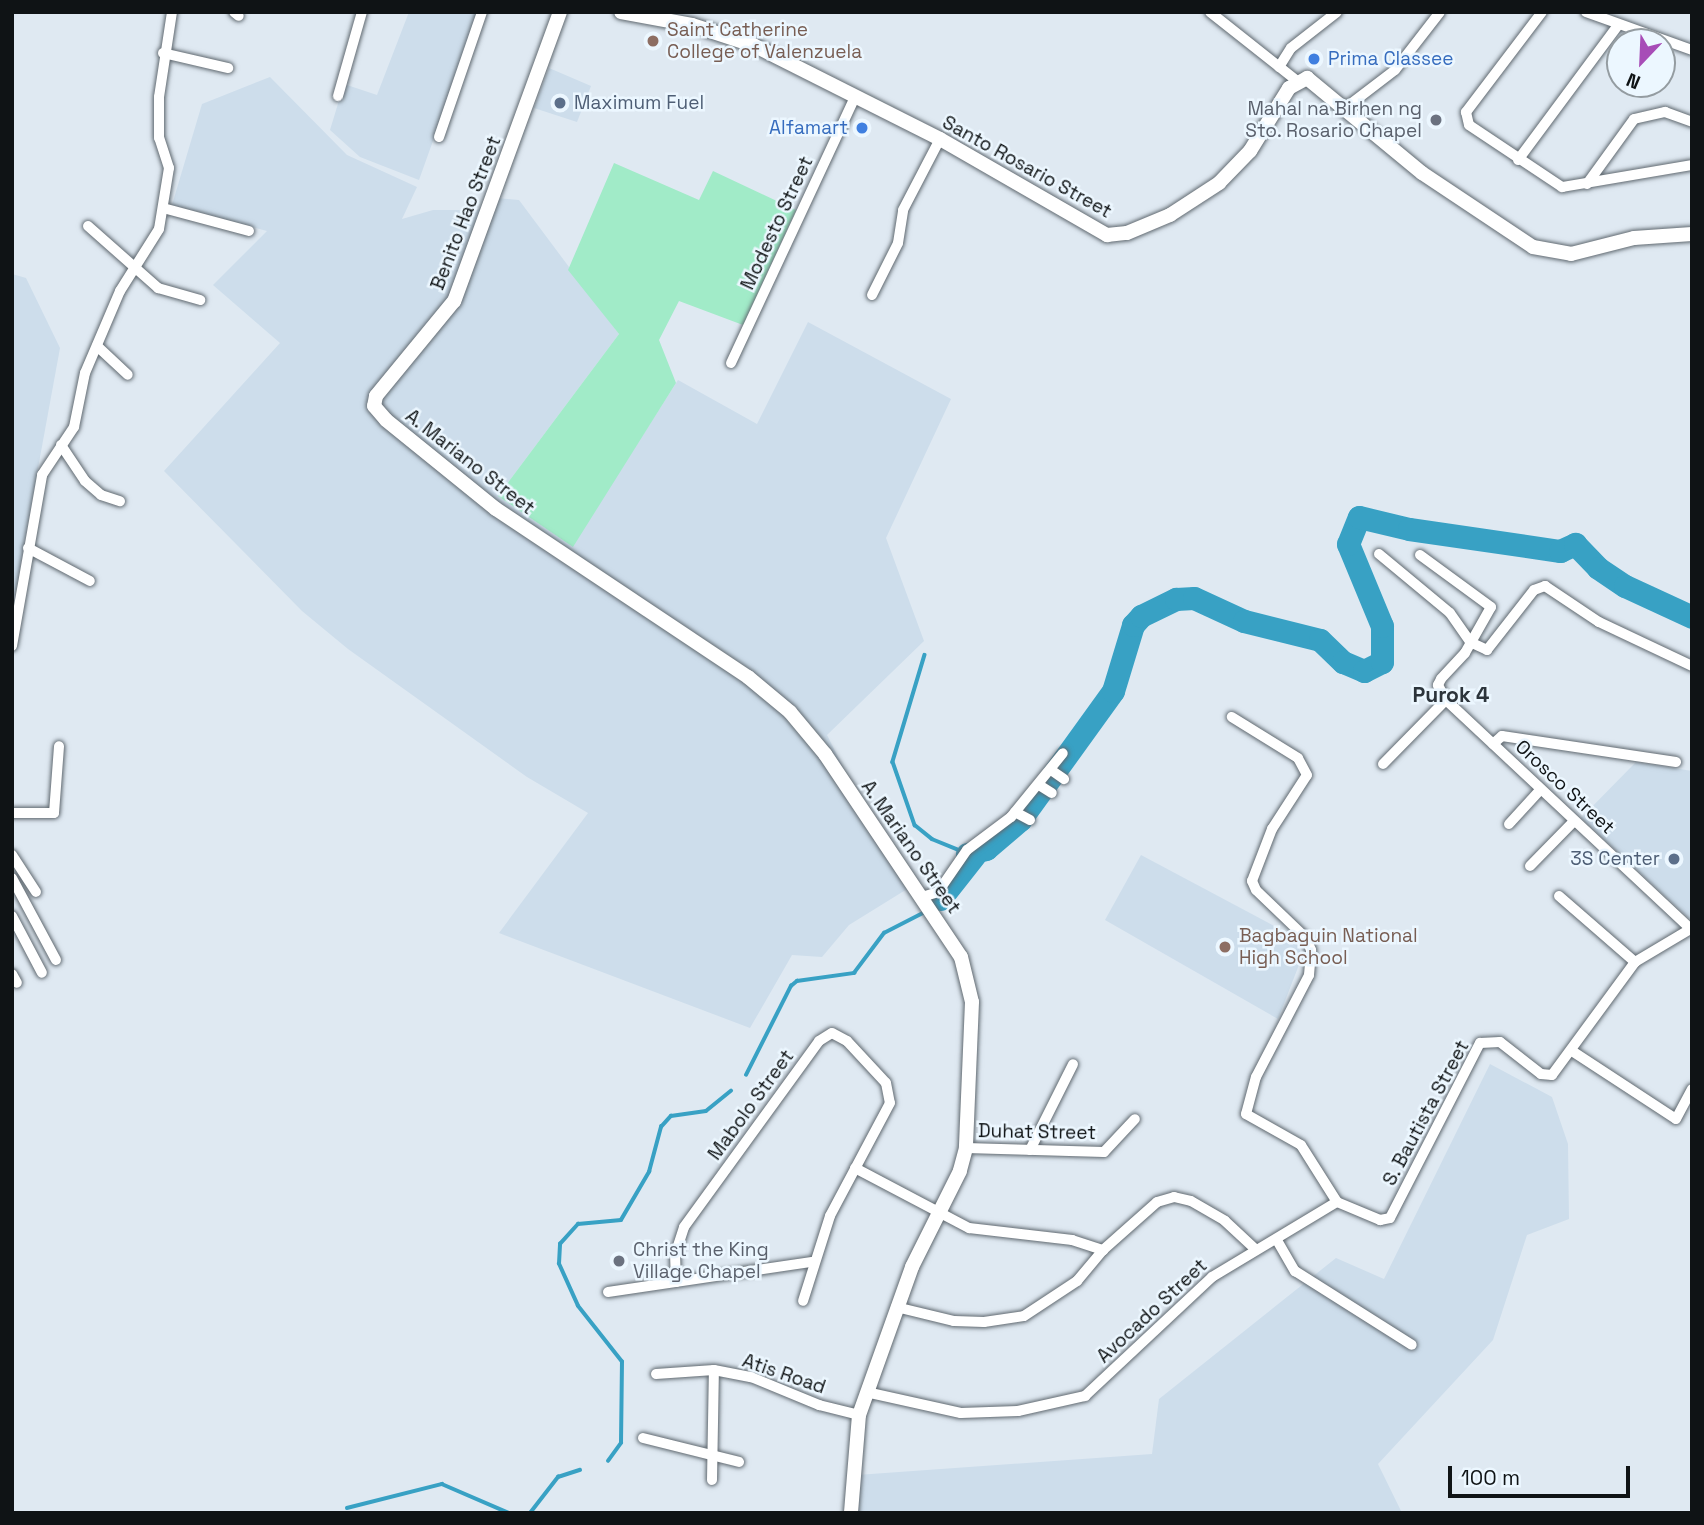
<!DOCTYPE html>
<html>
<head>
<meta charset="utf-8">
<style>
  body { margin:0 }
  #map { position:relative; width:1704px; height:1525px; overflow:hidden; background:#dfe9f2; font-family:"Space Grotesk",sans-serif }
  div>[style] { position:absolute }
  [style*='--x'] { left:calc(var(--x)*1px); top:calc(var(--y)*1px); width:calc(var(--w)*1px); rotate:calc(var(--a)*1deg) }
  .built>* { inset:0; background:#cdddeb }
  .green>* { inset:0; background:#a1ebc8 }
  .stream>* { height:3.5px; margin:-1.75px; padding:0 1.75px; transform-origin:1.75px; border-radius:1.75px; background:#38a1c4 }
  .river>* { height:23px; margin:-11.5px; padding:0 11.5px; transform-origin:11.5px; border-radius:11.5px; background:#38a1c4 }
  .roads { filter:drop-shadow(0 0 2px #606970) drop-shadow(0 0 2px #606970) }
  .minor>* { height:10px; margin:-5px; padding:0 5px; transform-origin:5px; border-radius:5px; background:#fff }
  .tertiary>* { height:14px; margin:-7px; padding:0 7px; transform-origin:7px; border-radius:7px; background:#fff }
  .dots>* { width:19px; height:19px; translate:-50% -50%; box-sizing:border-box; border:4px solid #ecf7ff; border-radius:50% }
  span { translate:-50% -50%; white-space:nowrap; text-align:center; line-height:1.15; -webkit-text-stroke:5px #ecf7ff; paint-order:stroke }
  .education-label { font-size:19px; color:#785e54 }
  .left { translate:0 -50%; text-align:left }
  .shop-label { font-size:19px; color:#366cbe }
  .right { translate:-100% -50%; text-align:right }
  .service-label { font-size:19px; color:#4e5e75 }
  .worship-label { font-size:19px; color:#5b616d }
  .street-label { font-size:19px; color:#0f1315 }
  .neighbourhood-label { font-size:21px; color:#2c343b; font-weight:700 }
  .frame { position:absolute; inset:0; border:14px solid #0f1315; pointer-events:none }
  .north { position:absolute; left:1606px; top:28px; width:70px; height:70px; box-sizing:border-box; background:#ecf7ff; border:2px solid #949ca1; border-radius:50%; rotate:203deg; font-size:19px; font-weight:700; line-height:28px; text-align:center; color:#0f1315 }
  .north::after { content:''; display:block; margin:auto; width:24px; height:32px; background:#a74cb7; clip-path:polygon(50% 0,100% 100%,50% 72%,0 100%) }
  .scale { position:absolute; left:1448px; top:1466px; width:182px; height:32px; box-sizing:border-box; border:4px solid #0f1315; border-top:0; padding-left:9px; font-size:21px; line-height:24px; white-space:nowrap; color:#0f1315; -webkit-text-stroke:5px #ecf7ff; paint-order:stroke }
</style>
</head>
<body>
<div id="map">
  <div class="built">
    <div style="clip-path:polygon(409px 12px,479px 12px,419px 180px,360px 157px,330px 130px,344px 84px,377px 95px)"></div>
    <div style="clip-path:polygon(549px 68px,591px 86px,577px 122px,534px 108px)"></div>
    <div style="clip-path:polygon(270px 77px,347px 155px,417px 187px,402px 219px,433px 210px,477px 210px,497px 198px,519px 200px,619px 334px,498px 496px,572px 546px,678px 380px,757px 424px,808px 322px,951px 399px,886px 538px,924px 641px,827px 735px,872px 824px,912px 886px,849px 925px,822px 957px,792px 955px,750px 1028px,499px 933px,588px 813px,527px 777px,348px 649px,302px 611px,164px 471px,280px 343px,213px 285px,267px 231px,172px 205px,202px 104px)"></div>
    <div style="clip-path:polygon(12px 274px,26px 278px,60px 348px,12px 610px)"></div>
    <div style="clip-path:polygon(1636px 762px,1692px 771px,1692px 921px,1581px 818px)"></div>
    <div style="clip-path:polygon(1141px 855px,1295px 937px,1302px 957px,1278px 1019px,1105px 920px)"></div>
    <div style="clip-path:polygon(1490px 1064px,1552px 1097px,1568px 1144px,1569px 1219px,1527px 1235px,1493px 1340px,1378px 1464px,1402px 1513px,857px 1513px,857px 1475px,1152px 1454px,1159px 1399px,1336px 1258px,1384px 1279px)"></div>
  </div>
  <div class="green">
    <div style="clip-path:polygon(614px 163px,699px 200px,713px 171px,796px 210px,743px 325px,679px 301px,659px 340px,676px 383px,573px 547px,498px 496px,619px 334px,568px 270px)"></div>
  </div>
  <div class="stream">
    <div style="--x:925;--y:655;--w:112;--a:106.7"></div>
    <div style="--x:893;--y:762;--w:67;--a:70.8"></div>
    <div style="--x:915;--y:825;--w:22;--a:39"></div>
    <div style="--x:932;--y:839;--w:27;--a:22"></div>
    <div style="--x:931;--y:907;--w:12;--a:-42"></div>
    <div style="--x:746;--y:1075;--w:100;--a:-63.2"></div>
    <div style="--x:791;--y:986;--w:8;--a:-40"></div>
    <div style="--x:797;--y:981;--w:58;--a:-8"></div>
    <div style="--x:854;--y:973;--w:50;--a:-53.1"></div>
    <div style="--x:884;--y:933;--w:46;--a:-27.1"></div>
    <div style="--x:608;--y:1461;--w:22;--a:-54"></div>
    <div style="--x:621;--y:1443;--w:81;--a:-89.3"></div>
    <div style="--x:622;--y:1362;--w:71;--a:-128.2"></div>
    <div style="--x:578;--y:1306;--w:46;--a:-114.3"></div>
    <div style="--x:559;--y:1264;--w:20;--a:-87"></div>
    <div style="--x:560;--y:1244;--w:27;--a:-48"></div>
    <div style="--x:578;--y:1224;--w:43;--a:-5.3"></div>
    <div style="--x:621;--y:1220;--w:56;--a:-59.7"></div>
    <div style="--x:649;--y:1172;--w:47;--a:-75.1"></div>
    <div style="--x:661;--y:1127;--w:15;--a:-48"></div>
    <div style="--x:671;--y:1116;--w:35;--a:-8"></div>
    <div style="--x:706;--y:1111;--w:32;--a:-39"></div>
    <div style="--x:347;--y:1508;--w:98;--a:-14.2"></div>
    <div style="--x:442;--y:1484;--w:73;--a:23.4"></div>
    <div style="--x:530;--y:1513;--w:46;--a:-52.1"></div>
    <div style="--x:558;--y:1477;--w:23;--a:-18"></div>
  </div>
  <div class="river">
    <div style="--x:967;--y:854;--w:20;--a:-15"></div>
    <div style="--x:986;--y:849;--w:45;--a:-40.5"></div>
    <div style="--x:1020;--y:820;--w:159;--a:-54.2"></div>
    <div style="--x:1113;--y:691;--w:69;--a:-73.1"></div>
    <div style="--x:1133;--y:625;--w:12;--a:-48"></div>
    <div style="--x:1141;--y:616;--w:39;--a:-26"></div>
    <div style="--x:1176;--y:599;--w:18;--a:-3"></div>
    <div style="--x:1194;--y:598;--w:55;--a:24.7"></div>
    <div style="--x:1244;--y:621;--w:78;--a:14"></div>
    <div style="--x:1320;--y:640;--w:32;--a:44"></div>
    <div style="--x:1343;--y:662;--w:23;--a:23"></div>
    <div style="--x:1364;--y:671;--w:20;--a:-27"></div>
    <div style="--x:1382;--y:662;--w:36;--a:-90"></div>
    <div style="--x:1382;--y:626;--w:89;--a:-112.5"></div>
    <div style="--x:1348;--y:544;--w:29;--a:-68"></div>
    <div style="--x:1359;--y:517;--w:51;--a:13.5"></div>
    <div style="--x:1409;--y:529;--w:153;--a:8.3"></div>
    <div style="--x:1560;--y:551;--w:17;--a:-25"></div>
    <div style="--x:1575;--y:544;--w:33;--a:46"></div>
    <div style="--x:1598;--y:568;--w:32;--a:34"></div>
    <div style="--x:1625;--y:586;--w:74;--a:24.8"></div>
    <div style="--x:940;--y:899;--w:55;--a:-51.7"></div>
  </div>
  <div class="roads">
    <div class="minor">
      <div style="--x:234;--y:12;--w:6;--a:39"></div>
      <div style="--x:1210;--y:12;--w:111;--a:38.4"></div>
      <div style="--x:1542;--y:12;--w:126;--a:127.2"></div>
      <div style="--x:1466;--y:112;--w:13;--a:77"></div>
      <div style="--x:1469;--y:125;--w:112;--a:33.7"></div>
      <div style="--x:1562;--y:187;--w:132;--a:-9.6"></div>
      <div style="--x:1586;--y:12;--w:113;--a:19.7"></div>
      <div style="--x:163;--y:53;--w:67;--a:13"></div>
      <div style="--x:1279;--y:67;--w:22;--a:-58"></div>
      <div style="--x:1291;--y:48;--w:58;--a:-38"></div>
      <div style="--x:338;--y:96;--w:87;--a:-74.1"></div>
      <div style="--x:1344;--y:109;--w:64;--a:-37.4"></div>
      <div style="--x:1395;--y:70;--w:73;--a:-52.2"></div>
      <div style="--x:439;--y:137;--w:132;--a:-71"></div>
      <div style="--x:1518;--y:160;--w:169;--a:-53.4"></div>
      <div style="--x:1587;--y:184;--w:80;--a:-54.1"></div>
      <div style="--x:1634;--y:119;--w:32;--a:-13"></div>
      <div style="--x:1665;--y:112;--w:29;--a:20"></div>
      <div style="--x:163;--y:208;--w:89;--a:15"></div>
      <div style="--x:88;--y:226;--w:94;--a:41.5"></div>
      <div style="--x:158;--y:288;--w:44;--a:15.9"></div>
      <div style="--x:872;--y:295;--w:58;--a:-63.4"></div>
      <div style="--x:898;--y:243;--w:33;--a:-81"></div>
      <div style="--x:903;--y:210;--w:80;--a:-62.5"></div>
      <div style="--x:97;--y:346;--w:42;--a:43.1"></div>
      <div style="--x:731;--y:363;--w:293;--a:-65"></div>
      <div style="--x:61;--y:445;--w:43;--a:56.3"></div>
      <div style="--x:85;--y:481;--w:21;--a:41"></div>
      <div style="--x:101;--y:495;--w:20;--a:18"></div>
      <div style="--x:28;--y:548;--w:70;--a:28"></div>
      <div style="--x:1379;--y:554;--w:92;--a:39.7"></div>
      <div style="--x:1450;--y:613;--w:35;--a:55"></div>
      <div style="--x:1470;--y:642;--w:19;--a:25"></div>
      <div style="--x:1487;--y:650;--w:76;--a:-51.9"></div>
      <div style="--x:1534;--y:590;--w:12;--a:-20"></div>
      <div style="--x:1545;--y:586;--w:65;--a:33.7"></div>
      <div style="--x:1599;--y:622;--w:103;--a:25.3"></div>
      <div style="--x:1420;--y:555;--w:88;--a:36.2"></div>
      <div style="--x:1491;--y:607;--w:53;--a:119.5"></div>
      <div style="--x:1465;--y:653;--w:35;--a:133"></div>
      <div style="--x:1441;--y:679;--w:7;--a:117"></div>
      <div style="--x:1438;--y:685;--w:17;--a:62"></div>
      <div style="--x:12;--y:646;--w:174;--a:-80"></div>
      <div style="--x:42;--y:475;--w:58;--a:-56.3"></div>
      <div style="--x:74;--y:427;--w:55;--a:-78.5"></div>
      <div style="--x:85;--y:373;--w:89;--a:-66.9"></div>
      <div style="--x:120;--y:291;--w:73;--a:-57.8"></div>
      <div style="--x:159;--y:229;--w:62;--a:-80.7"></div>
      <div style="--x:169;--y:168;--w:32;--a:-108"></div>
      <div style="--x:159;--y:138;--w:41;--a:-90"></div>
      <div style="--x:159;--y:97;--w:86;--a:-81.3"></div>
      <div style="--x:1446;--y:700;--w:335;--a:43.1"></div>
      <div style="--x:1493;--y:744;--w:12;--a:-42"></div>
      <div style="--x:1502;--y:736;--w:176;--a:8.5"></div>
      <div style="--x:1383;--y:764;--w:90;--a:-45.5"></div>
      <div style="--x:1051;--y:770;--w:16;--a:35"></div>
      <div style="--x:1039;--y:785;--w:15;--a:32"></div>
      <div style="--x:1015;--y:812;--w:17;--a:28"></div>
      <div style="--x:12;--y:813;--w:42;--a:0"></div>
      <div style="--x:54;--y:813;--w:67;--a:-85.7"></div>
      <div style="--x:1509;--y:824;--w:47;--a:-47.6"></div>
      <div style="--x:12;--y:855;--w:44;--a:57"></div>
      <div style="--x:1530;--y:866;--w:63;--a:-45.6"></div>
      <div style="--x:12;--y:878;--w:93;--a:61.8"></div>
      <div style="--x:1559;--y:896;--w:101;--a:41"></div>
      <div style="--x:922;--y:897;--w:17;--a:-17"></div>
      <div style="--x:938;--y:892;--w:51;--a:-55.4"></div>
      <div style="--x:967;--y:850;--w:55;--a:-36.9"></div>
      <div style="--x:1011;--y:817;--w:82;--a:-50.9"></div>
      <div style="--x:12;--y:916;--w:64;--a:62.2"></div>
      <div style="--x:12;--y:974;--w:10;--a:61"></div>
      <div style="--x:1572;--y:1051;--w:124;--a:33.2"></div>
      <div style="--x:1676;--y:1119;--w:34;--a:-62"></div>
      <div style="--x:966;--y:1148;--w:138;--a:1.7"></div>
      <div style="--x:1104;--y:1152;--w:45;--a:-46.8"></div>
      <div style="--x:1030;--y:1150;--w:96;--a:-63.4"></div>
      <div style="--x:855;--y:1168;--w:129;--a:27.8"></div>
      <div style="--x:969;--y:1228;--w:104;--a:6.6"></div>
      <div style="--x:1072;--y:1240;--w:33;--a:18"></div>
      <div style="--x:1337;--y:1202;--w:47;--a:22.7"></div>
      <div style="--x:1380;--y:1220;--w:10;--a:-11"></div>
      <div style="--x:1390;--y:1218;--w:197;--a:-62.8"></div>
      <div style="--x:1480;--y:1043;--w:20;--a:-3"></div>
      <div style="--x:1500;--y:1042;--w:52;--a:38"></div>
      <div style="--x:1541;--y:1074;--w:11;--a:5"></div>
      <div style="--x:1552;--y:1075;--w:140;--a:-53.7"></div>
      <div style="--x:1635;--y:962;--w:66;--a:-30.8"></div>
      <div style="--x:1278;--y:1242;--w:34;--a:60"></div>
      <div style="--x:1295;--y:1271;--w:138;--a:32.3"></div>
      <div style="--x:676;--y:1282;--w:27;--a:-92"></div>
      <div style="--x:675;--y:1255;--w:29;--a:-72"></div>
      <div style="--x:684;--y:1227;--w:230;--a:-54"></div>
      <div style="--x:819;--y:1041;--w:15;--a:-32"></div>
      <div style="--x:832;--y:1033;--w:17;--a:28"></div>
      <div style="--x:847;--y:1041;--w:57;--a:47.1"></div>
      <div style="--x:886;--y:1083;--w:20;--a:79"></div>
      <div style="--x:890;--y:1103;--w:128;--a:118"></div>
      <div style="--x:830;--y:1216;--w:89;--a:107.6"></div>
      <div style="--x:608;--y:1292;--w:206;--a:-8.4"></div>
      <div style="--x:896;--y:1307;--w:60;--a:13.6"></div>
      <div style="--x:954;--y:1321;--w:30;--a:2"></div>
      <div style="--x:984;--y:1322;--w:40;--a:-8.5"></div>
      <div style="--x:1024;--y:1316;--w:64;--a:-33.4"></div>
      <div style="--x:1077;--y:1281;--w:40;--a:-50"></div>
      <div style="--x:1103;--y:1250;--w:72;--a:-41.6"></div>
      <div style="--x:1157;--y:1202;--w:18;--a:-16"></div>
      <div style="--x:1174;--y:1197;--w:17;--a:13"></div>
      <div style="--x:1191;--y:1201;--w:39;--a:30"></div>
      <div style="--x:1225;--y:1221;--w:41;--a:43"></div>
      <div style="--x:656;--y:1374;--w:58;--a:-3.9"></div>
      <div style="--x:714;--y:1370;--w:38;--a:11"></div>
      <div style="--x:751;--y:1377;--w:74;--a:22.4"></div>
      <div style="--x:819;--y:1405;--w:41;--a:14"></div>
      <div style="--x:866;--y:1392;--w:97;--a:12.5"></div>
      <div style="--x:961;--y:1413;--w:57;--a:-2"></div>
      <div style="--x:1018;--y:1411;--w:69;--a:-12.6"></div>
      <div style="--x:1085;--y:1396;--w:174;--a:-43.1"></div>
      <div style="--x:1212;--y:1277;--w:146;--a:-31"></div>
      <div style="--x:1337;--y:1202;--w:67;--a:-122.3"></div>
      <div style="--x:1301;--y:1145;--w:63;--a:-150.6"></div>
      <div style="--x:1246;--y:1114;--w:38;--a:-75"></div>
      <div style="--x:1256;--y:1077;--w:115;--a:-62.5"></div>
      <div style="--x:1309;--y:975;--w:25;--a:-85"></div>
      <div style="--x:1311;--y:950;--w:13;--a:-113"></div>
      <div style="--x:1306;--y:938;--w:69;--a:-136.2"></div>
      <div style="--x:1256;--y:890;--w:10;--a:-114"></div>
      <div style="--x:1252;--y:881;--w:56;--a:-69"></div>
      <div style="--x:1272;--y:829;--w:64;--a:-57.1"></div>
      <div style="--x:1307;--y:775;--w:19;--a:-118"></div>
      <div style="--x:1298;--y:758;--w:78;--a:-148.2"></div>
      <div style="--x:643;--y:1438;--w:99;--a:14"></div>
      <div style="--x:712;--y:1480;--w:110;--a:-89"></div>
    </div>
    <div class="tertiary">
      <div style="--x:560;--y:12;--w:308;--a:110.1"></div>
      <div style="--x:454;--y:301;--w:123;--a:129.4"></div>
      <div style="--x:376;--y:396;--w:10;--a:101"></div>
      <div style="--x:374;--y:406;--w:18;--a:49"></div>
      <div style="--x:386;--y:420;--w:141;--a:39"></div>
      <div style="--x:496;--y:509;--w:303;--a:33.7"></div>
      <div style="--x:748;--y:677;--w:55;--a:39.8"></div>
      <div style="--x:790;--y:712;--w:55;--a:50.2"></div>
      <div style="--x:825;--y:754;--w:244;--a:56.2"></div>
      <div style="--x:961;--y:957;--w:46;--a:76.3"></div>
      <div style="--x:972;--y:1002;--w:146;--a:92.4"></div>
      <div style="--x:966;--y:1148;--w:24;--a:105"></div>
      <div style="--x:960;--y:1171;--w:107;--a:116.6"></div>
      <div style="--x:912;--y:1267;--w:157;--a:109.7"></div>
      <div style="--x:859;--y:1415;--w:98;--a:94.7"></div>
      <div style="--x:621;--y:12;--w:72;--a:10.4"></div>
      <div style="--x:692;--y:25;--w:64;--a:18.2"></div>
      <div style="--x:753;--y:45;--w:209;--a:26.7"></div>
      <div style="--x:940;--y:139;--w:193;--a:29.9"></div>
      <div style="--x:1107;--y:235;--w:20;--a:-6"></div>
      <div style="--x:1127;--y:233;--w:47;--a:-22.7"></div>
      <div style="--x:1170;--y:215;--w:59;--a:-33.1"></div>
      <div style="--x:1219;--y:183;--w:45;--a:-45.9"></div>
      <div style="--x:1250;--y:151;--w:74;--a:-58.2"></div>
      <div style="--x:1289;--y:88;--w:21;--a:-29"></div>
      <div style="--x:1307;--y:78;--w:149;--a:39.6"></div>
      <div style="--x:1422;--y:173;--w:133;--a:33.7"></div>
      <div style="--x:1533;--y:247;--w:39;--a:10"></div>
      <div style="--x:1571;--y:254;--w:65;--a:-14.3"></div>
      <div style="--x:1634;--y:238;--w:58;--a:-3.9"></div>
    </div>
  </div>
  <div class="dots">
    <div style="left:653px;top:41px;background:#8d6e63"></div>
    <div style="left:1314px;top:59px;background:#3f7fe0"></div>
    <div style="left:560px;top:103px;background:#5c6f8a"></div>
    <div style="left:1436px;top:120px;background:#6b7280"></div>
    <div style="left:862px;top:128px;background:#3f7fe0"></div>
    <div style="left:1674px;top:859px;background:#5c6f8a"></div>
    <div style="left:1225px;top:947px;background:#8d6e63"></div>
    <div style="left:619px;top:1261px;background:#6b7280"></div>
  </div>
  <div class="education-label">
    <span class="left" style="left:667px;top:41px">Saint Catherine<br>College of Valenzuela</span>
    <span class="left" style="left:1239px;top:947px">Bagbaguin National<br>High School</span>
  </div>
  <div class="shop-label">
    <span class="left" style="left:1328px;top:59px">Prima Classee</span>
    <span class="right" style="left:848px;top:128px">Alfamart</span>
  </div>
  <div class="service-label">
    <span class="left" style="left:574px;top:103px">Maximum Fuel</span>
    <span class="right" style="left:1660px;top:859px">3S Center</span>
  </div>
  <div class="worship-label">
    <span class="right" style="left:1422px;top:120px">Mahal na Birhen ng<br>Sto. Rosario Chapel</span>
    <span class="left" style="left:633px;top:1261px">Christ the King<br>Village Chapel</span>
  </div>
  <div class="street-label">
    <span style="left:1027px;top:167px;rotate:29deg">Santo Rosario Street</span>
    <span style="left:466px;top:213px;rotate:-69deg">Benito Hao Street</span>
    <span style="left:777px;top:223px;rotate:-65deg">Modesto Street</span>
    <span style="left:470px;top:462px;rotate:38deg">A. Mariano Street</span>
    <span style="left:1565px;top:787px;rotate:43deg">Orosco Street</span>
    <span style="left:911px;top:847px;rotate:55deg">A. Mariano Street</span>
    <span style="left:751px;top:1105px;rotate:-54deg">Mabolo Street</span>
    <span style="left:1426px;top:1113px;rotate:-62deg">S. Bautista Street</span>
    <span style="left:1037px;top:1132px;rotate:1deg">Duhat Street</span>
    <span style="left:1152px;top:1311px;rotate:-43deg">Avocado Street</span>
    <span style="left:784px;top:1374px;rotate:19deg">Atis Road</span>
  </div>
  <div class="neighbourhood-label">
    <span style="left:1451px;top:695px">Purok 4</span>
  </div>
  <div class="frame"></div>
  <div class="north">N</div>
  <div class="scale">100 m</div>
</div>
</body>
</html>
